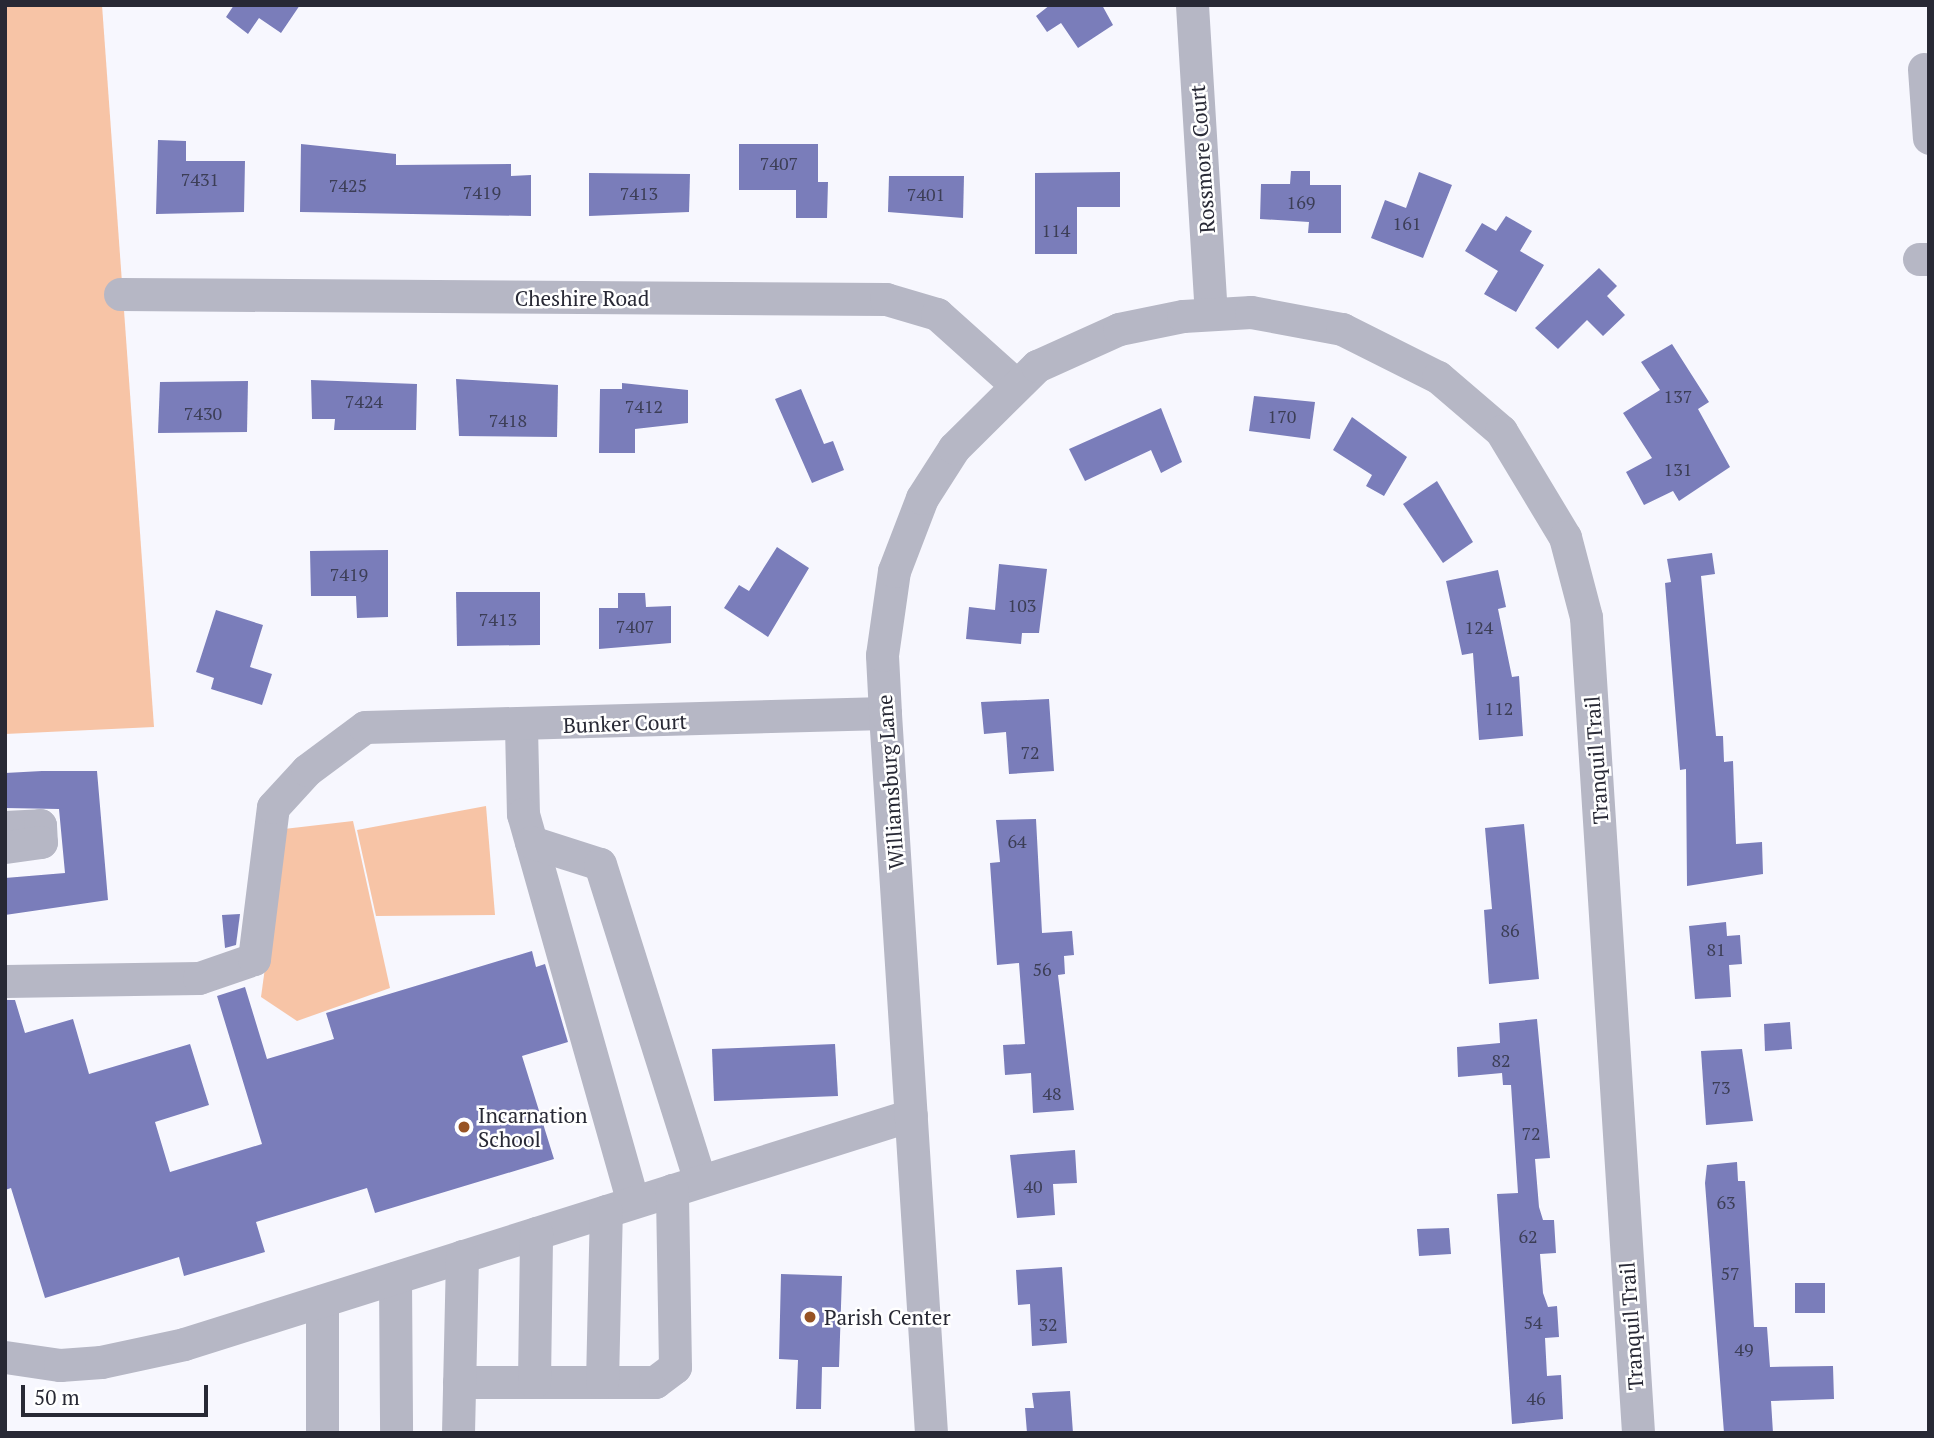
<!DOCTYPE html>
<html>
<head>
<meta charset="utf-8">
<style>
  body { margin:0 }
  #map { position:relative; width:1934px; height:1438px; overflow:hidden; background:#f7f7fe; font-family:"PT Serif",serif }
  div>[style] { position:absolute }
  [style*='--x'] { left:calc(var(--x)*1px); top:calc(var(--y)*1px); width:calc(var(--w)*1px); rotate:calc(var(--a)*1deg) }
  .green>* { inset:0; background:#f7c4a6 }
  .building>* { inset:0; background:#7a7dba }
  .minor>* { height:33px; margin:-16.5px; padding:0 16.5px; transform-origin:16.5px; border-radius:16.5px; background:#b6b7c5 }
  .dots>* { width:19px; height:19px; translate:-50% -50%; box-sizing:border-box; border:4px solid #fff; border-radius:50% }
  span { translate:-50% -50%; white-space:nowrap; text-align:center; line-height:1.15; -webkit-text-stroke:5px #fff; paint-order:stroke }
  .number-label { font-size:18px; color:#3c3e56 }
  .number-label span { -webkit-text-stroke-width:0 }
  .street-label { font-size:21px; color:#282935 }
  .poi-label { font-size:21px; color:#282935 }
  .left { translate:0 -50%; text-align:left }
  .frame { position:absolute; inset:0; border:7px solid #282935; pointer-events:none }
  .scale { position:absolute; left:21px; top:1385px; width:187px; height:32px; box-sizing:border-box; border:4px solid #282935; border-top:0; padding-left:9px; font-size:21px; line-height:24px; white-space:nowrap; color:#282935; -webkit-text-stroke:5px #fff; paint-order:stroke }
</style>
</head>
<body>
<div id="map">
  <div class="green">
    <div style="clip-path:polygon(5px 5px,102px 5px,154px 727px,5px 734px)"></div>
    <div style="clip-path:polygon(486px 806px,495px 915px,376px 916px,357px 830px)"></div>
    <div style="clip-path:polygon(353px 821px,390px 988px,297px 1021px,261px 997px,284px 829px)"></div>
  </div>
  <div class="building">
    <div style="clip-path:polygon(234px 5px,300px 5px,281px 33px,259px 18px,248px 34px,226px 17px)"></div>
    <div style="clip-path:polygon(1050px 5px,1102px 5px,1113px 25px,1078px 48px,1061px 23px,1047px 32px,1036px 16px)"></div>
    <div style="clip-path:polygon(158px 140px,186px 141px,186px 161px,245px 161px,244px 212px,156px 214px)"></div>
    <div style="clip-path:polygon(301px 144px,396px 154px,396px 165px,511px 164px,511px 176px,531px 175px,531px 216px,300px 212px)"></div>
    <div style="clip-path:polygon(739px 144px,818px 144px,818px 182px,828px 182px,827px 218px,796px 218px,796px 190px,739px 190px)"></div>
    <div style="clip-path:polygon(1291px 171px,1310px 171px,1310px 185px,1341px 185px,1341px 233px,1308px 233px,1309px 222px,1260px 219px,1261px 184px,1290px 184px)"></div>
    <div style="clip-path:polygon(1120px 172px,1120px 207px,1077px 207px,1077px 254px,1035px 254px,1035px 173px)"></div>
    <div style="clip-path:polygon(1419px 172px,1452px 185px,1423px 258px,1371px 238px,1385px 200px,1406px 208px)"></div>
    <div style="clip-path:polygon(589px 173px,690px 174px,689px 212px,589px 216px)"></div>
    <div style="clip-path:polygon(889px 176px,964px 176px,963px 218px,888px 212px)"></div>
    <div style="clip-path:polygon(1506px 216px,1532px 231px,1520px 251px,1544px 265px,1516px 312px,1484px 294px,1498px 271px,1465px 251px,1482px 223px,1496px 231px)"></div>
    <div style="clip-path:polygon(1599px 268px,1617px 286px,1607px 296px,1625px 315px,1603px 336px,1587px 320px,1558px 349px,1535px 328px)"></div>
    <div style="clip-path:polygon(1672px 344px,1709px 402px,1698px 409px,1730px 467px,1679px 501px,1673px 491px,1644px 505px,1626px 472px,1652px 458px,1623px 413px,1660px 390px,1641px 362px)"></div>
    <div style="clip-path:polygon(456px 379px,558px 385px,557px 437px,459px 436px)"></div>
    <div style="clip-path:polygon(311px 380px,417px 384px,416px 430px,334px 430px,335px 419px,312px 419px)"></div>
    <div style="clip-path:polygon(248px 381px,247px 432px,158px 433px,160px 382px)"></div>
    <div style="clip-path:polygon(622px 383px,688px 390px,688px 423px,635px 429px,635px 453px,599px 453px,600px 389px,622px 389px)"></div>
    <div style="clip-path:polygon(801px 389px,824px 444px,833px 441px,844px 470px,812px 483px,775px 399px)"></div>
    <div style="clip-path:polygon(1254px 396px,1315px 402px,1310px 439px,1249px 431px)"></div>
    <div style="clip-path:polygon(1161px 408px,1182px 462px,1161px 473px,1151px 450px,1085px 481px,1069px 449px)"></div>
    <div style="clip-path:polygon(1352px 417px,1407px 457px,1384px 496px,1366px 486px,1372px 475px,1333px 450px)"></div>
    <div style="clip-path:polygon(1437px 481px,1473px 542px,1443px 563px,1403px 504px)"></div>
    <div style="clip-path:polygon(777px 547px,809px 568px,768px 637px,724px 608px,739px 585px,749px 591px)"></div>
    <div style="clip-path:polygon(388px 550px,388px 617px,357px 618px,356px 596px,311px 596px,310px 551px)"></div>
    <div style="clip-path:polygon(1712px 553px,1715px 574px,1701px 576px,1716px 736px,1723px 736px,1724px 762px,1733px 761px,1736px 844px,1762px 842px,1763px 874px,1687px 886px,1686px 769px,1680px 770px,1665px 583px,1671px 582px,1667px 559px)"></div>
    <div style="clip-path:polygon(999px 564px,1047px 569px,1039px 633px,1022px 633px,1021px 644px,966px 639px,969px 607px,995px 610px)"></div>
    <div style="clip-path:polygon(1498px 570px,1506px 607px,1498px 609px,1512px 677px,1519px 676px,1523px 736px,1479px 740px,1473px 653px,1462px 655px,1446px 581px)"></div>
    <div style="clip-path:polygon(456px 592px,540px 592px,540px 645px,457px 646px)"></div>
    <div style="clip-path:polygon(618px 593px,645px 593px,646px 607px,671px 606px,671px 643px,599px 649px,599px 608px,618px 608px)"></div>
    <div style="clip-path:polygon(216px 610px,263px 625px,250px 667px,272px 674px,262px 705px,211px 689px,214px 678px,196px 672px)"></div>
    <div style="clip-path:polygon(1049px 699px,1054px 771px,1009px 774px,1006px 732px,984px 734px,981px 702px)"></div>
    <div style="clip-path:polygon(42px 771px,97px 771px,108px 900px,5px 915px,5px 878px,65px 873px,59px 809px,5px 808px,5px 773px)"></div>
    <div style="clip-path:polygon(1036px 819px,1042px 933px,1072px 931px,1074px 955px,1064px 956px,1065px 974px,1058px 975px,1074px 1110px,1033px 1113px,1031px 1073px,1005px 1075px,1003px 1045px,1025px 1044px,1019px 963px,997px 965px,990px 863px,1000px 862px,996px 820px)"></div>
    <div style="clip-path:polygon(1524px 824px,1539px 979px,1489px 984px,1484px 910px,1492px 909px,1485px 828px)"></div>
    <div style="clip-path:polygon(240px 914px,236px 945px,225px 948px,222px 915px)"></div>
    <div style="clip-path:polygon(1726px 922px,1727px 936px,1740px 935px,1742px 964px,1729px 965px,1731px 997px,1695px 999px,1689px 926px)"></div>
    <div style="clip-path:polygon(532px 951px,536px 967px,545px 964px,568px 1042px,522px 1056px,554px 1159px,375px 1213px,367px 1188px,256px 1222px,265px 1252px,184px 1276px,179px 1257px,45px 1298px,11px 1188px,5px 1190px,5px 1000px,15px 1000px,25px 1033px,73px 1019px,89px 1074px,190px 1044px,209px 1105px,155px 1122px,170px 1172px,262px 1144px,217px 996px,245px 987px,267px 1059px,334px 1039px,326px 1013px)"></div>
    <div style="clip-path:polygon(1537px 1019px,1550px 1158px,1535px 1159px,1539px 1207px,1543px 1220px,1554px 1220px,1556px 1253px,1540px 1254px,1543px 1293px,1548px 1307px,1557px 1306px,1559px 1337px,1545px 1338px,1547px 1376px,1561px 1375px,1563px 1419px,1512px 1424px,1497px 1194px,1518px 1193px,1511px 1085px,1503px 1085px,1502px 1073px,1458px 1077px,1457px 1047px,1500px 1043px,1499px 1023px)"></div>
    <div style="clip-path:polygon(1790px 1022px,1792px 1049px,1765px 1051px,1764px 1024px)"></div>
    <div style="clip-path:polygon(835px 1044px,838px 1096px,714px 1101px,712px 1049px)"></div>
    <div style="clip-path:polygon(1742px 1049px,1753px 1121px,1706px 1125px,1701px 1051px)"></div>
    <div style="clip-path:polygon(1075px 1150px,1077px 1183px,1053px 1184px,1055px 1215px,1017px 1218px,1010px 1155px)"></div>
    <div style="clip-path:polygon(1737px 1162px,1738px 1181px,1745px 1181px,1754px 1327px,1767px 1327px,1770px 1367px,1833px 1366px,1834px 1399px,1771px 1401px,1773px 1433px,1724px 1433px,1705px 1183px,1707px 1165px)"></div>
    <div style="clip-path:polygon(1449px 1228px,1451px 1254px,1419px 1256px,1417px 1229px)"></div>
    <div style="clip-path:polygon(1062px 1267px,1067px 1343px,1032px 1346px,1030px 1304px,1018px 1305px,1016px 1270px)"></div>
    <div style="clip-path:polygon(781px 1274px,842px 1276px,839px 1367px,822px 1367px,821px 1409px,796px 1409px,798px 1360px,779px 1359px)"></div>
    <div style="clip-path:polygon(1795px 1283px,1825px 1283px,1825px 1313px,1795px 1313px)"></div>
    <div style="clip-path:polygon(1070px 1391px,1073px 1433px,1027px 1433px,1025px 1408px,1034px 1408px,1032px 1393px)"></div>
  </div>
  <div class="minor">
    <div style="--x:1192;--y:5;--w:309;--a:86.5"></div>
    <div style="--x:1924;--y:69;--w:69;--a:85.9"></div>
    <div style="--x:1919;--y:259;--w:10;--a:0"></div>
    <div style="--x:120;--y:294;--w:766;--a:0.37"></div>
    <div style="--x:886;--y:299;--w:53;--a:16.4"></div>
    <div style="--x:937;--y:314;--w:103;--a:41.9"></div>
    <div style="--x:521;--y:727;--w:87;--a:88.7"></div>
    <div style="--x:523;--y:814;--w:403;--a:74.2"></div>
    <div style="--x:5;--y:827;--w:35;--a:-3"></div>
    <div style="--x:40;--y:825;--w:17;--a:87"></div>
    <div style="--x:41;--y:842;--w:36;--a:172"></div>
    <div style="--x:531;--y:842;--w:72;--a:17.7"></div>
    <div style="--x:600;--y:864;--w:332;--a:72.5"></div>
    <div style="--x:5;--y:981;--w:194;--a:-0.9"></div>
    <div style="--x:199;--y:978;--w:58;--a:-19.1"></div>
    <div style="--x:254;--y:959;--w:153;--a:-82.9"></div>
    <div style="--x:273;--y:807;--w:50;--a:-47.4"></div>
    <div style="--x:307;--y:770;--w:72;--a:-36.6"></div>
    <div style="--x:365;--y:727;--w:520;--a:-1.54"></div>
    <div style="--x:395;--y:1278;--w:155;--a:89.6"></div>
    <div style="--x:322;--y:1301;--w:132;--a:90"></div>
    <div style="--x:5;--y:1357;--w:56;--a:8.3"></div>
    <div style="--x:60;--y:1365;--w:41;--a:-4.2"></div>
    <div style="--x:101;--y:1362;--w:85;--a:-12.2"></div>
    <div style="--x:184;--y:1344;--w:762;--a:-17.48"></div>
    <div style="--x:459;--y:1382;--w:196;--a:0"></div>
    <div style="--x:655;--y:1382;--w:25;--a:-37"></div>
    <div style="--x:675;--y:1367;--w:177;--a:-91"></div>
    <div style="--x:534;--y:1382;--w:149;--a:-89.2"></div>
    <div style="--x:602;--y:1382;--w:171;--a:-88.7"></div>
    <div style="--x:458;--y:1433;--w:177;--a:-88.7"></div>
    <div style="--x:931;--y:1433;--w:721;--a:-93.66"></div>
    <div style="--x:885;--y:713;--w:58;--a:-93"></div>
    <div style="--x:882;--y:655;--w:85;--a:-81.9"></div>
    <div style="--x:894;--y:571;--w:78;--a:-69"></div>
    <div style="--x:922;--y:498;--w:59;--a:-57.4"></div>
    <div style="--x:954;--y:448;--w:117;--a:-44.7"></div>
    <div style="--x:1037;--y:366;--w:90;--a:-24.3"></div>
    <div style="--x:1119;--y:329;--w:65;--a:-11.5"></div>
    <div style="--x:1183;--y:316;--w:68;--a:-3.4"></div>
    <div style="--x:1251;--y:312;--w:93;--a:10.6"></div>
    <div style="--x:1342;--y:329;--w:107;--a:26.6"></div>
    <div style="--x:1438;--y:377;--w:83;--a:40.6"></div>
    <div style="--x:1501;--y:431;--w:124;--a:58.9"></div>
    <div style="--x:1565;--y:537;--w:83;--a:75.3"></div>
    <div style="--x:1586;--y:617;--w:818;--a:86.35"></div>
  </div>
  <div class="dots">
    <div style="left:464px;top:1127px;background:#975324"></div>
    <div style="left:810px;top:1317px;background:#975324"></div>
  </div>
  <div class="number-label">
    <span style="left:779px;top:163px">7407</span>
    <span style="left:200px;top:179px">7431</span>
    <span style="left:348px;top:185px">7425</span>
    <span style="left:482px;top:192px">7419</span>
    <span style="left:639px;top:193px">7413</span>
    <span style="left:926px;top:194px">7401</span>
    <span style="left:1301px;top:202px">169</span>
    <span style="left:1407px;top:223px">161</span>
    <span style="left:1056px;top:230px">114</span>
    <span style="left:1678px;top:396px">137</span>
    <span style="left:364px;top:401px">7424</span>
    <span style="left:644px;top:406px">7412</span>
    <span style="left:203px;top:413px">7430</span>
    <span style="left:1282px;top:416px">170</span>
    <span style="left:508px;top:420px">7418</span>
    <span style="left:1678px;top:469px">131</span>
    <span style="left:349px;top:574px">7419</span>
    <span style="left:1022px;top:605px">103</span>
    <span style="left:498px;top:619px">7413</span>
    <span style="left:635px;top:626px">7407</span>
    <span style="left:1479px;top:627px">124</span>
    <span style="left:1499px;top:708px">112</span>
    <span style="left:1030px;top:752px">72</span>
    <span style="left:1017px;top:841px">64</span>
    <span style="left:1510px;top:930px">86</span>
    <span style="left:1716px;top:949px">81</span>
    <span style="left:1042px;top:969px">56</span>
    <span style="left:1501px;top:1060px">82</span>
    <span style="left:1721px;top:1087px">73</span>
    <span style="left:1052px;top:1093px">48</span>
    <span style="left:1531px;top:1133px">72</span>
    <span style="left:1033px;top:1186px">40</span>
    <span style="left:1726px;top:1202px">63</span>
    <span style="left:1528px;top:1236px">62</span>
    <span style="left:1730px;top:1273px">57</span>
    <span style="left:1533px;top:1322px">54</span>
    <span style="left:1048px;top:1324px">32</span>
    <span style="left:1744px;top:1349px">49</span>
    <span style="left:1536px;top:1398px">46</span>
  </div>
  <div class="street-label">
    <span style="left:1202px;top:159px;rotate:-94deg">Rossmore Court</span>
    <span style="left:582px;top:298px">Cheshire Road</span>
    <span style="left:625px;top:723px;rotate:-2deg">Bunker Court</span>
    <span style="left:1596px;top:760px;rotate:-94deg">Tranquil Trail</span>
    <span style="left:890px;top:782px;rotate:-94deg">Williamsburg Lane</span>
    <span style="left:1631px;top:1326px;rotate:-94deg">Tranquil Trail</span>
  </div>
  <div class="poi-label">
    <span class="left" style="left:478px;top:1127px">Incarnation<br>School</span>
    <span class="left" style="left:824px;top:1317px">Parish Center</span>
  </div>
  <div class="frame"></div>
  <div class="scale">50 m</div>
</div>
</body>
</html>
